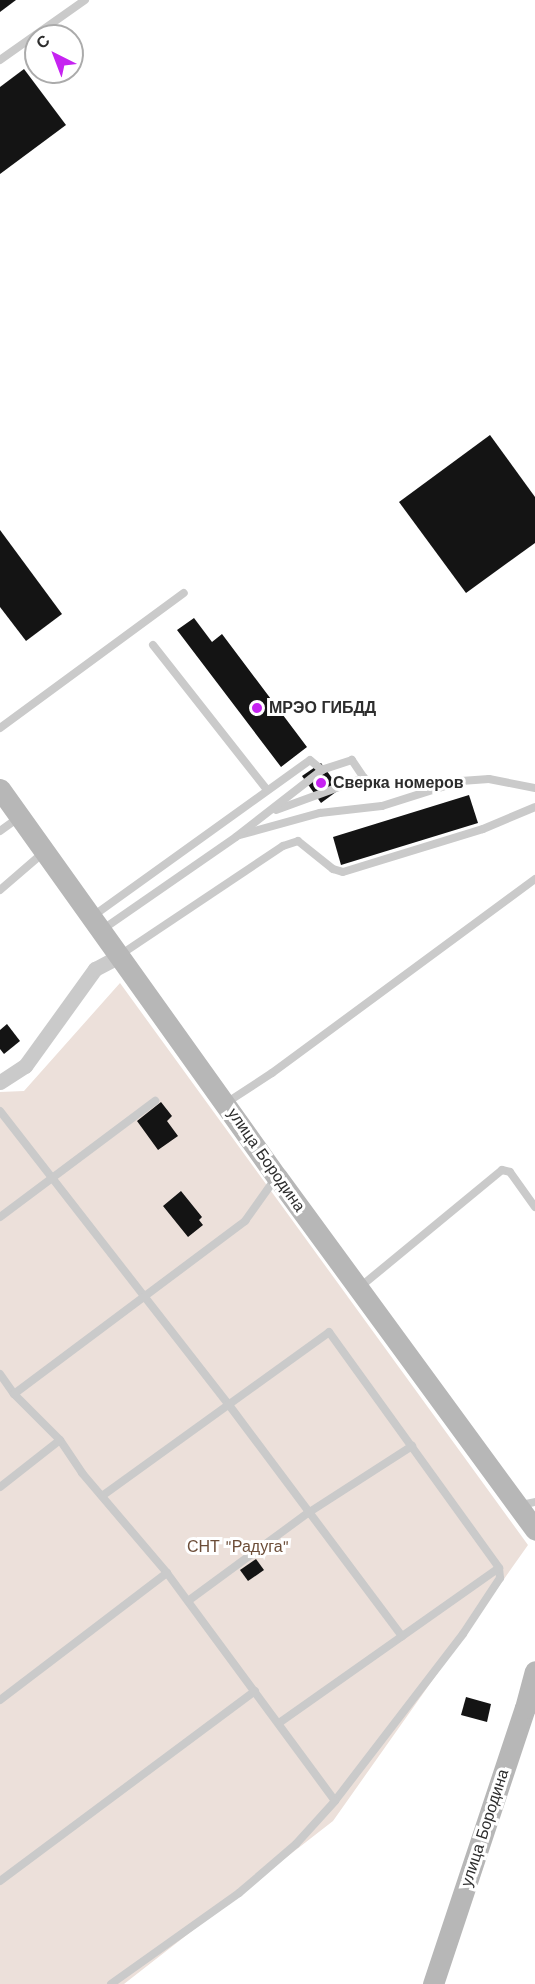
<!DOCTYPE html>
<html>
<head>
<meta charset="utf-8">
<style>
  body { margin:0 }
  #map { position:relative; width:535px; height:1984px; overflow:hidden; background:#fff; font-family:"Work Sans",sans-serif }
  div>[style] { position:absolute }
  [style*='--x'] { left:calc(var(--x)*1px); top:calc(var(--y)*1px); width:calc(var(--w)*1px); rotate:calc(var(--a)*1deg) }
  .green>* { inset:0; background:#ece0da }
  .building>* { inset:0; background:#141414 }
  .lane>* { height:8px; margin:-4px; padding:0 4px; transform-origin:4px; border-radius:4px; background:#cacaca }
  .street>* { height:15px; margin:-7.5px; padding:0 7.5px; transform-origin:7.5px; border-radius:7.5px; background:#cacaca }
  .secondary>* { height:21px; margin:-10.5px; padding:0 10.5px; transform-origin:10.5px; border-radius:10.5px; background:#b7b7b7 }
  .dots>* { width:16px; height:16px; translate:-50% -50%; box-sizing:border-box; border:3px solid #fff; border-radius:50% }
  span { translate:-50% -50%; white-space:nowrap; text-align:center; line-height:1.15; -webkit-text-stroke:6px #fff; paint-order:stroke }
  .poi-label { font-size:16px; color:#2d2d2d; font-weight:700 }
  .left { translate:0 -50%; text-align:left }
  .street-label { font-size:16px; color:#2d2d2d }
  .park-label { font-size:16px; color:#6c4d38 }
  .north { position:absolute; left:24px; top:24px; width:60px; height:60px; box-sizing:border-box; background:#fff; border:2px solid #ababab; border-radius:50%; rotate:318deg; font-size:16px; font-weight:700; line-height:24px; text-align:center; color:#2d2d2d }
  .north::after { content:''; display:block; margin:auto; width:21px; height:27px; background:#c623f1; clip-path:polygon(50% 0,100% 100%,50% 72%,0 100%) }
</style>
</head>
<body>
<div id="map">
  <div class="green">
    <div style="clip-path:polygon(120px 983px,528px 1545px,333px 1821px,124px 1984px,0 1984px,0 1092px,24px 1091px)"></div>
  </div>
  <div class="building">
    <div style="clip-path:polygon(0 0,16px 0,0 12px)"></div>
    <div style="clip-path:polygon(24px 69px,66px 125px,0 174px,0 87px)"></div>
    <div style="clip-path:polygon(490px 435px,535px 497px,535px 543px,466px 593px,399px 502px)"></div>
    <div style="clip-path:polygon(0 530px,62px 614px,26px 641px,0 607px)"></div>
    <div style="clip-path:polygon(194px 618px,212px 642px,222px 634px,307px 747px,281px 767px,177px 630px)"></div>
    <div style="clip-path:polygon(321px 763px,340px 789px,321px 803px,302px 776px)"></div>
    <div style="clip-path:polygon(469px 795px,478px 823px,341px 865px,333px 837px)"></div>
    <div style="clip-path:polygon(7px 1024px,20px 1041px,4px 1054px,0 1049px,0 1030px)"></div>
    <div style="clip-path:polygon(161px 1102px,172px 1116px,167px 1121px,178px 1136px,158px 1150px,137px 1121px)"></div>
    <div style="clip-path:polygon(181px 1191px,202px 1217px,199px 1220px,203px 1225px,188px 1237px,163px 1206px)"></div>
    <div style="clip-path:polygon(256px 1559px,264px 1570px,248px 1581px,240px 1570px)"></div>
    <div style="clip-path:polygon(466px 1697px,491px 1704px,487px 1722px,461px 1715px)"></div>
  </div>
  <div class="lane">
    <div style="--x:0;--y:60;--w:104;--a:-35.2"></div>
    <div style="--x:153;--y:645;--w:184;--a:51.8"></div>
    <div style="--x:0;--y:728;--w:228;--a:-36.3"></div>
    <div style="--x:276;--y:810;--w:94;--a:-20"></div>
    <div style="--x:364;--y:778;--w:22;--a:-124"></div>
    <div style="--x:352;--y:760;--w:32;--a:162"></div>
    <div style="--x:0;--y:831;--w:24;--a:-36"></div>
    <div style="--x:240;--y:835;--w:83;--a:-15.4"></div>
    <div style="--x:320;--y:813;--w:62;--a:-6.4"></div>
    <div style="--x:382;--y:806;--w:83;--a:-17.6"></div>
    <div style="--x:461;--y:781;--w:28;--a:-4"></div>
    <div style="--x:489;--y:779;--w:47;--a:11.1"></div>
    <div style="--x:0;--y:890;--w:58;--a:-40.8"></div>
    <div style="--x:93;--y:916;--w:267;--a:-35.7"></div>
    <div style="--x:310;--y:760;--w:16;--a:40"></div>
    <div style="--x:322;--y:770;--w:109;--a:142.1"></div>
    <div style="--x:236;--y:837;--w:162;--a:145.3"></div>
    <div style="--x:120;--y:955;--w:196;--a:-33.8"></div>
    <div style="--x:283;--y:846;--w:16;--a:-18"></div>
    <div style="--x:298;--y:841;--w:45;--a:38.7"></div>
    <div style="--x:333;--y:869;--w:10;--a:17"></div>
    <div style="--x:343;--y:872;--w:146;--a:-17.1"></div>
    <div style="--x:483;--y:829;--w:56;--a:-22.9"></div>
    <div style="--x:226;--y:1103;--w:55;--a:-33.1"></div>
    <div style="--x:272;--y:1073;--w:327;--a:-36.4"></div>
    <div style="--x:0;--y:1111;--w:373;--a:52.1"></div>
    <div style="--x:229;--y:1405;--w:289;--a:53.2"></div>
    <div style="--x:0;--y:1217;--w:194;--a:-36.8"></div>
    <div style="--x:360;--y:1287;--w:184;--a:-39.5"></div>
    <div style="--x:502;--y:1170;--w:8;--a:14"></div>
    <div style="--x:510;--y:1172;--w:43;--a:54.5"></div>
    <div style="--x:0;--y:1374;--w:24;--a:55"></div>
    <div style="--x:14;--y:1394;--w:65;--a:45"></div>
    <div style="--x:60;--y:1440;--w:40;--a:56"></div>
    <div style="--x:82;--y:1473;--w:131;--a:49.6"></div>
    <div style="--x:167;--y:1573;--w:283;--a:53.6"></div>
    <div style="--x:14;--y:1394;--w:289;--a:-36.8"></div>
    <div style="--x:245;--y:1221;--w:52;--a:-54.5"></div>
    <div style="--x:0;--y:1487;--w:76;--a:-38.1"></div>
    <div style="--x:102;--y:1496;--w:280;--a:-35.8"></div>
    <div style="--x:329;--y:1332;--w:291;--a:54.2"></div>
    <div style="--x:499;--y:1568;--w:10;--a:84"></div>
    <div style="--x:500;--y:1578;--w:67;--a:123.5"></div>
    <div style="--x:463;--y:1634;--w:210;--a:127.5"></div>
    <div style="--x:335;--y:1801;--w:58;--a:132.2"></div>
    <div style="--x:296;--y:1844;--w:75;--a:139.3"></div>
    <div style="--x:239;--y:1893;--w:157;--a:144.6"></div>
    <div style="--x:521;--y:1505;--w:14;--a:-12"></div>
    <div style="--x:188;--y:1601;--w:149;--a:-36.3"></div>
    <div style="--x:308;--y:1513;--w:124;--a:-32.8"></div>
    <div style="--x:0;--y:1700;--w:210;--a:-37.3"></div>
    <div style="--x:279;--y:1723;--w:269;--a:-35.2"></div>
    <div style="--x:0;--y:1881;--w:318;--a:-36.7"></div>
  </div>
  <div class="street">
    <div style="--x:0;--y:1082;--w:30;--a:-33"></div>
    <div style="--x:25;--y:1066;--w:120;--a:-54.2"></div>
    <div style="--x:95;--y:969;--w:27;--a:-28"></div>
  </div>
  <div class="secondary">
    <div style="--x:0;--y:789;--w:477;--a:54.5"></div>
    <div style="--x:277;--y:1177;--w:437;--a:53.8"></div>
    <div style="--x:433;--y:1984;--w:291;--a:-71.6"></div>
    <div style="--x:525;--y:1708;--w:38;--a:-75"></div>
  </div>
  <div class="dots">
    <div style="left:257px;top:708px;background:#c623f1"></div>
    <div style="left:321px;top:783px;background:#c623f1"></div>
  </div>
  <div class="poi-label">
    <span class="left" style="left:269px;top:708px">МРЭО ГИБДД</span>
    <span class="left" style="left:333px;top:783px">Сверка номеров</span>
  </div>
  <div class="street-label">
    <span style="left:266px;top:1160px;rotate:55deg">улица Бородина</span>
    <span style="left:485px;top:1828px;rotate:-72deg">улица Бородина</span>
  </div>
  <div class="park-label">
    <span style="left:238px;top:1547px">СНТ "Радуга"</span>
  </div>
  <div class="north">С</div>
</div>
</body>
</html>
